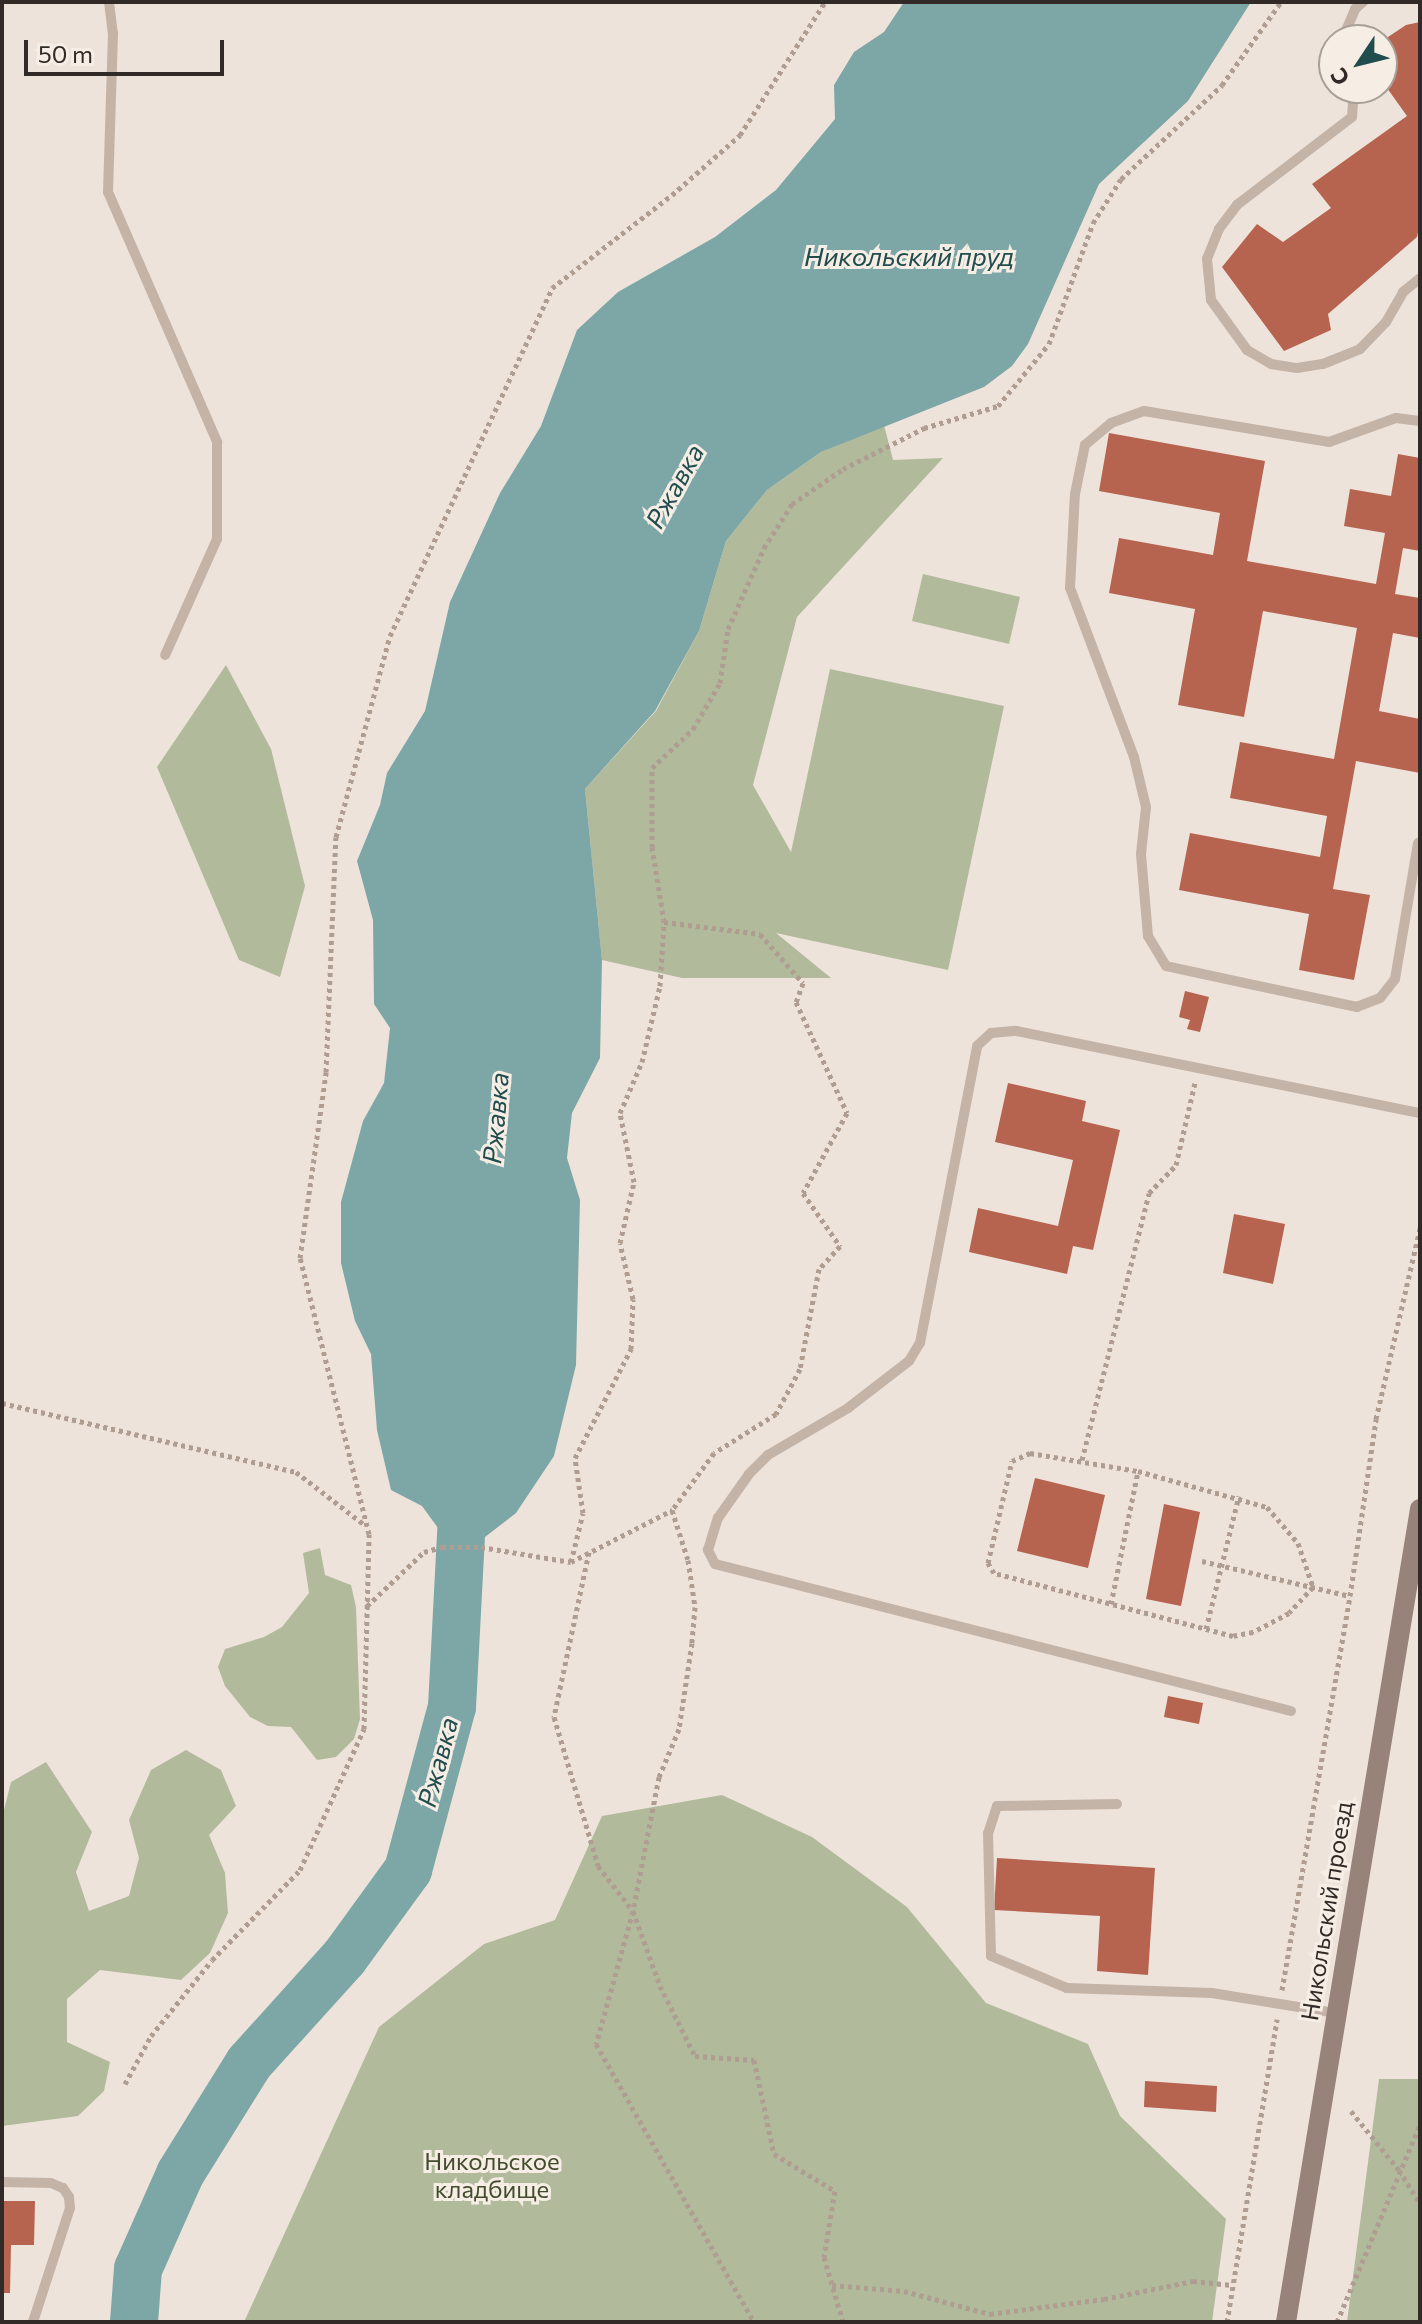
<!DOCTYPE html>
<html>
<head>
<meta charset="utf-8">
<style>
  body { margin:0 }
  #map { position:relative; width:1422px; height:2324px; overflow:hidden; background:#eee3da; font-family:Commissioner,sans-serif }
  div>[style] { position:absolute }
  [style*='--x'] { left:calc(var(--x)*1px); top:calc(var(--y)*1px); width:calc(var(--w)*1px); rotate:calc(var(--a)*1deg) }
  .green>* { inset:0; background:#b2ba9c }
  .water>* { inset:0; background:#7ca7a6 }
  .river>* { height:48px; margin:-24px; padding:0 24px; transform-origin:24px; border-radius:24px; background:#7ca7a6 }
  .building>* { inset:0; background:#b6634f }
  .path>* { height:5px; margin-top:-2.5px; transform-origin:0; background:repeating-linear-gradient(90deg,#af9d92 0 4px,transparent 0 8px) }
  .lane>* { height:10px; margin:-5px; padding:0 5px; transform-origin:5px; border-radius:5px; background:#c4b3a7 }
  .secondary>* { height:20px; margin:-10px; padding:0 10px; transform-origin:10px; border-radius:10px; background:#978379 }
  span { translate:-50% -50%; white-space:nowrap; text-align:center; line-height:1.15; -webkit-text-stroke:6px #f6ede5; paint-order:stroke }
  .street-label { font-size:24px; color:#322a27 }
  .park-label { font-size:24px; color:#434d2e }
  .water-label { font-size:26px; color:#224d4e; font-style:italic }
  .frame { position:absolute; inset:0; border:4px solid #322a27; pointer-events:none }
  .north { position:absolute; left:1318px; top:24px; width:80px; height:80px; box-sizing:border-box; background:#f6ede5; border:2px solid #a89f99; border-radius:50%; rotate:235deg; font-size:22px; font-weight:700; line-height:32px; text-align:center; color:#322a27 }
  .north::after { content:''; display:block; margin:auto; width:28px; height:36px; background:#224d4e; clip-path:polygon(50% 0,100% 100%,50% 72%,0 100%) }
  .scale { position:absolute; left:24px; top:40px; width:200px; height:36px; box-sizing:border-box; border:4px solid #322a27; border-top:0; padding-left:10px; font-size:24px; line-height:28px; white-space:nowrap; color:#322a27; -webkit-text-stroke:6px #f6ede5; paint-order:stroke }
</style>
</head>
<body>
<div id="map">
  <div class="green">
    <div style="clip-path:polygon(884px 425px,893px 460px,943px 458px,797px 617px,753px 785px,791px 852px,830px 669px,1004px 706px,948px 970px,776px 933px,831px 978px,682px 978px,602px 960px,585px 789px,656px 711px,699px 631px,726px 541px,767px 490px,821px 452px)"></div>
    <div style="clip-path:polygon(923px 574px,1020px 597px,1009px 644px,912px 621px)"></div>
    <div style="clip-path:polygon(226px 665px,271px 749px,305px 886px,280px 977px,239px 960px,157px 767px)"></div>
    <div style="clip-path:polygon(320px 1548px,325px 1575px,351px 1585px,356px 1607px,360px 1719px,354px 1739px,336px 1757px,317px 1760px,291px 1727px,268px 1726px,250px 1717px,225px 1686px,218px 1667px,225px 1649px,264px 1637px,282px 1627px,309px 1593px,303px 1553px)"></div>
    <div style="clip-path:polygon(186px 1750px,221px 1770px,236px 1806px,209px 1835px,225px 1873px,228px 1913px,210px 1953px,181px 1980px,100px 1970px,67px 1999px,67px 2042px,110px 2062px,104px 2091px,78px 2116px,2px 2126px,2px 1818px,11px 1782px,46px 1762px,92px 1832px,76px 1872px,89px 1911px,129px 1896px,139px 1858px,129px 1820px,151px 1770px)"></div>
    <div style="clip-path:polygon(722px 1795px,812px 1837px,907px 1907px,986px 2003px,1088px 2044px,1120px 2116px,1226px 2219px,1212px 2322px,244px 2322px,379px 2027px,484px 1944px,555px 1920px,602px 1816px)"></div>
    <div style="clip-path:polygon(1379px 2079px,1420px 2079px,1420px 2322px,1347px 2322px)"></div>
  </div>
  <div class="water">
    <div style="clip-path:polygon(904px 2px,1251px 2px,1188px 101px,1099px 184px,1028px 344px,1012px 366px,984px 387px,821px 452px,767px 490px,726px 541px,699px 631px,655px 711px,585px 789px,602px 960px,600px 1058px,572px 1113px,567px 1158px,580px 1200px,576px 1365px,554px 1456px,516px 1513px,476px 1544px,446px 1539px,422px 1506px,391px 1490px,377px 1430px,371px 1354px,355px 1321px,341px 1263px,341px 1202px,363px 1121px,384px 1083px,390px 1028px,374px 1004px,373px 920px,357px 861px,380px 805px,387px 773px,425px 711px,450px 602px,500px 493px,541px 426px,577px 330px,618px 292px,715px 237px,776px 190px,835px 119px,834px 85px,854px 52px,884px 32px)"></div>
  </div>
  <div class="river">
    <div style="--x:134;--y:2322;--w:53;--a:-85.7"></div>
    <div style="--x:138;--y:2269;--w:104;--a:-66.1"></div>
    <div style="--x:180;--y:2174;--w:131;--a:-58.1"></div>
    <div style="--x:249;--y:2063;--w:142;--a:-47.9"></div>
    <div style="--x:344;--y:1958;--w:109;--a:-54"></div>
    <div style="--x:408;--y:1870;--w:169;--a:-74.9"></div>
    <div style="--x:452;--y:1707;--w:232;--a:-87"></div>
  </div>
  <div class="building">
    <div style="clip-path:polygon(1420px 22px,1420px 223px,1417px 237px,1328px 314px,1331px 330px,1284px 351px,1222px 267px,1257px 224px,1283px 242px,1331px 208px,1312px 184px,1407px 116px,1382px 81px,1382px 41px,1406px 25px)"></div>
    <div style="clip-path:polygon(1109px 433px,1265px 461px,1247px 561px,1376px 584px,1385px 533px,1344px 526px,1350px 489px,1391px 496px,1398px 454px,1420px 458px,1420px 551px,1403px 548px,1395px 594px,1420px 598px,1420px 638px,1393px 633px,1379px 711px,1420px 719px,1420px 773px,1356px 761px,1333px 889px,1370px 895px,1354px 980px,1299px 970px,1309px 914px,1179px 890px,1190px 833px,1320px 857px,1327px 816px,1230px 798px,1240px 742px,1334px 759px,1357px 628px,1263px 611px,1244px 717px,1178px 705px,1195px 609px,1109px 593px,1119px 538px,1213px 555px,1220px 513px,1099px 491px)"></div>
    <div style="clip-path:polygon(1185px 991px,1209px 997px,1200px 1032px,1187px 1029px,1190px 1020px,1179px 1017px)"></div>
    <div style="clip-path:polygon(1008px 1083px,1086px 1101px,1082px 1121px,1120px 1130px,1093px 1250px,1073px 1246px,1067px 1274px,969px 1252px,978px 1208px,1058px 1226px,1073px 1160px,995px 1142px)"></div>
    <div style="clip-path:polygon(1234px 1214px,1285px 1224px,1273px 1284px,1223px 1273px)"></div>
    <div style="clip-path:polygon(1035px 1478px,1105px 1495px,1088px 1568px,1017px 1551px)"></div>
    <div style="clip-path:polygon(1164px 1504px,1200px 1512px,1181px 1606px,1146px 1599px)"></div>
    <div style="clip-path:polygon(1168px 1696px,1203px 1703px,1199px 1724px,1164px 1717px)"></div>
    <div style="clip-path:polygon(997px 1858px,1155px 1868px,1148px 1975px,1097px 1971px,1100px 1916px,994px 1910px)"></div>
    <div style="clip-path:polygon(1145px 2081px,1217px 2086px,1216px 2112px,1144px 2107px)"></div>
    <div style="clip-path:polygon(2px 2201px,35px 2201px,34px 2245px,11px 2245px,10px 2293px,2px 2293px)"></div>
  </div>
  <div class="path">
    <div style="--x:664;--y:922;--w:97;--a:7.1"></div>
    <div style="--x:760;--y:934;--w:65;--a:48.7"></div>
    <div style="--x:803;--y:983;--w:20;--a:110"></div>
    <div style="--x:796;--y:1002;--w:122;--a:65.3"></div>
    <div style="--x:847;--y:1113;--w:91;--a:118.8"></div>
    <div style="--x:803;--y:1193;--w:65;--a:55.1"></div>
    <div style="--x:840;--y:1246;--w:31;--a:132"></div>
    <div style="--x:819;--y:1269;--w:102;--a:100.8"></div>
    <div style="--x:800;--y:1369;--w:51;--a:118.1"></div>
    <div style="--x:776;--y:1414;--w:73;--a:147.8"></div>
    <div style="--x:714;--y:1453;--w:71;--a:126.4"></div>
    <div style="--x:672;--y:1510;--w:52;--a:72.3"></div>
    <div style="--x:688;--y:1560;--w:48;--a:81.5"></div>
    <div style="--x:695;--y:1607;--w:36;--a:95"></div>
    <div style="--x:692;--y:1643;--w:87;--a:98.6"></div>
    <div style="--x:679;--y:1729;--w:52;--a:112.6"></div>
    <div style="--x:659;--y:1777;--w:136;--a:101"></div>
    <div style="--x:633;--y:1911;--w:80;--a:70.2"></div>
    <div style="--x:660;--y:1986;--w:78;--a:63.4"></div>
    <div style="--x:695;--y:2056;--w:59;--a:3.9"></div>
    <div style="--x:754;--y:2060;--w:96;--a:78"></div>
    <div style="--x:774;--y:2154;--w:71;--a:31.2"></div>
    <div style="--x:835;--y:2191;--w:67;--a:99.5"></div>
    <div style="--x:824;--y:2257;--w:68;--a:73.7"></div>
    <div style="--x:2;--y:1403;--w:302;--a:13.2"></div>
    <div style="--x:296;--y:1472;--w:88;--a:37.6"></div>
    <div style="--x:1030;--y:1453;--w:109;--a:9.5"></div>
    <div style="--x:1138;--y:1471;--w:134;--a:15.6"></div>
    <div style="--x:1267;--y:1507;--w:48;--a:49.3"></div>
    <div style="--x:1298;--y:1543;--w:46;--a:71.2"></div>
    <div style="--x:1313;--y:1587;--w:35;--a:133"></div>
    <div style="--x:1289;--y:1613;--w:41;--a:152.2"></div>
    <div style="--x:1253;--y:1632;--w:20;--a:169"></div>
    <div style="--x:1233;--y:1636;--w:247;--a:-165.2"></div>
    <div style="--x:994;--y:1573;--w:12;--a:-121"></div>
    <div style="--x:988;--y:1563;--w:105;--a:-76.8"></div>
    <div style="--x:1012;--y:1461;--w:20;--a:-24"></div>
    <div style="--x:1082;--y:1460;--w:275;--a:-75.9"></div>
    <div style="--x:1149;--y:1193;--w:39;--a:-46"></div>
    <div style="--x:1176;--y:1165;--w:84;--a:-77"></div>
    <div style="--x:589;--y:1552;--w:169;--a:102"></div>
    <div style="--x:554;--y:1717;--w:155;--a:73.5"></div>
    <div style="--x:598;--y:1866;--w:57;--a:52.1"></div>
    <div style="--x:633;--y:1911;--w:138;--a:105.5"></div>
    <div style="--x:596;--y:2044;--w:320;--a:60.4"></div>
    <div style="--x:1202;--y:1561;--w:152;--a:13.3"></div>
    <div style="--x:571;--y:1562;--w:50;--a:-76.2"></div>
    <div style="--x:583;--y:1513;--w:56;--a:-98.3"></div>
    <div style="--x:575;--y:1458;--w:123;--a:-62.8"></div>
    <div style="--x:631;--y:1349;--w:50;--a:-87.7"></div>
    <div style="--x:633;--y:1299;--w:57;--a:-103.1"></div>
    <div style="--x:620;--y:1243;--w:63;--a:-77.1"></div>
    <div style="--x:634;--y:1182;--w:70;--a:-101.5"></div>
    <div style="--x:620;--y:1113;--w:56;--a:-66.7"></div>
    <div style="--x:642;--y:1062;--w:78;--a:-76.7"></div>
    <div style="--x:660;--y:986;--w:64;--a:-86.4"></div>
    <div style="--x:664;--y:922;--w:76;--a:-99.1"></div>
    <div style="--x:652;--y:847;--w:79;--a:-90"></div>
    <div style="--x:652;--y:768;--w:57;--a:-43.6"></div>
    <div style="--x:693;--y:729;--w:53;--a:-59.6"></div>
    <div style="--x:720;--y:683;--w:55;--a:-81.6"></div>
    <div style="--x:728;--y:629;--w:89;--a:-66"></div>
    <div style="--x:764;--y:548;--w:52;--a:-57.5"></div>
    <div style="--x:792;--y:504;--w:62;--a:-34.5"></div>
    <div style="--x:843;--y:469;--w:91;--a:-26.8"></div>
    <div style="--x:924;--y:428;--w:77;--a:-16.6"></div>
    <div style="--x:998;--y:406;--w:80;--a:-50.6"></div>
    <div style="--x:1049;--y:344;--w:129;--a:-70"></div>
    <div style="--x:1093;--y:223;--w:52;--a:-57.5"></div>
    <div style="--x:1121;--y:179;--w:138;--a:-42.9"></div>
    <div style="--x:1222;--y:85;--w:102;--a:-54.6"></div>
    <div style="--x:1111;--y:1604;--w:136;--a:-78.5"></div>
    <div style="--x:367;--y:1606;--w:79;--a:-43.5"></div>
    <div style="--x:424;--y:1552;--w:19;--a:-16"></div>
    <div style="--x:442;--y:1547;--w:39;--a:0"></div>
    <div style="--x:481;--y:1547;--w:91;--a:9.5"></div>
    <div style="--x:571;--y:1562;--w:114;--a:-27.2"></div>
    <div style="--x:1206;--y:1629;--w:137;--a:-76.1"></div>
    <div style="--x:1282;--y:1990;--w:400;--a:-80.2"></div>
    <div style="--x:1350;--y:1596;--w:179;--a:-81.6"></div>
    <div style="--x:1376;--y:1419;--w:196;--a:-77"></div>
    <div style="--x:125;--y:2084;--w:55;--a:-61.6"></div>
    <div style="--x:151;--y:2036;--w:97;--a:-51.2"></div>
    <div style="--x:212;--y:1960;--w:126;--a:-45.6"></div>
    <div style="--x:300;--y:1870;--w:155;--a:-65.6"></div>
    <div style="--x:364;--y:1729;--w:195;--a:-88.5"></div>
    <div style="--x:369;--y:1534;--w:284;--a:-104"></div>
    <div style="--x:300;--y:1258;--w:188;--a:-82"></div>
    <div style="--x:326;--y:1072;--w:235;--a:-87.6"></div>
    <div style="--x:336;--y:837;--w:208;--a:-75"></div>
    <div style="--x:390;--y:636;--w:384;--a:-65"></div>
    <div style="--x:552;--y:288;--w:152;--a:-37.8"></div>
    <div style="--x:672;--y:195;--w:91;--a:-41.4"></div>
    <div style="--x:740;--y:135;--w:158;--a:-57.4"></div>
    <div style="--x:1351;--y:2111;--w:76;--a:50.9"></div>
    <div style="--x:1399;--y:2170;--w:39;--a:58"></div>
    <div style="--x:832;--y:2285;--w:72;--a:4.8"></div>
    <div style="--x:904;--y:2291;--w:89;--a:15"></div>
    <div style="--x:990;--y:2314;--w:115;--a:-7.5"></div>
    <div style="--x:1104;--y:2299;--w:91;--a:-11.4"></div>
    <div style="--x:1193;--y:2281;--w:39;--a:6"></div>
    <div style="--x:1227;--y:2322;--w:307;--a:-80.6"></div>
    <div style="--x:1337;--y:2322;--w:214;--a:-67.2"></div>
  </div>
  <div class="lane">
    <div style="--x:109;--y:2;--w:31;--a:83"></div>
    <div style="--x:113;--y:33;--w:159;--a:91.8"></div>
    <div style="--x:108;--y:192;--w:273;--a:66.4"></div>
    <div style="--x:217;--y:442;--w:97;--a:90"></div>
    <div style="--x:217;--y:539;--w:127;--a:114.1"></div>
    <div style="--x:1342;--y:40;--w:34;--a:-67"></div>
    <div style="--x:1355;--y:9;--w:11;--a:-41"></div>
    <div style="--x:1348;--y:88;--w:16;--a:72"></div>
    <div style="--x:1353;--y:103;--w:14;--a:94"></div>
    <div style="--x:1352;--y:117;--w:145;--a:142.6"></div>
    <div style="--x:1237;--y:205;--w:30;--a:127"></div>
    <div style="--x:1219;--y:229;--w:32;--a:112"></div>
    <div style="--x:1207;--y:259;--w:41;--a:84.4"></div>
    <div style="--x:1211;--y:300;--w:62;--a:54.2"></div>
    <div style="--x:1247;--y:350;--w:28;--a:30"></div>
    <div style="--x:1271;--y:364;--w:26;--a:9"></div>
    <div style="--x:1297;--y:368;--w:26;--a:-9"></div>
    <div style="--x:1323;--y:364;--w:40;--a:-22"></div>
    <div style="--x:1360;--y:349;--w:37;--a:-46"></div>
    <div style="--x:1386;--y:322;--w:34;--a:-60"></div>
    <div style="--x:1403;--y:292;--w:22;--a:-39"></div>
    <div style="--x:1418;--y:843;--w:138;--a:99.6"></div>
    <div style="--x:1395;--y:979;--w:24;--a:128"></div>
    <div style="--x:1380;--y:998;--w:25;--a:159"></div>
    <div style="--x:1357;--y:1007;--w:195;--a:-167.9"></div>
    <div style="--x:1166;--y:966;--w:35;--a:-121"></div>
    <div style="--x:1148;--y:936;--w:82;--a:-94.9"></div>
    <div style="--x:1141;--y:854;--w:47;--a:-83.9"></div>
    <div style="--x:1146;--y:807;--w:51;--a:-103.5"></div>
    <div style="--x:1134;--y:757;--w:181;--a:-110.7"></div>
    <div style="--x:1070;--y:588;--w:94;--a:-87"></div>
    <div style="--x:1075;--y:494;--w:50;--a:-78.5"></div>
    <div style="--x:1085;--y:445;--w:34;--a:-40"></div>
    <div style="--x:1111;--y:423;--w:35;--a:-20"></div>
    <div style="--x:1144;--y:411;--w:188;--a:9.5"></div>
    <div style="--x:1329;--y:442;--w:71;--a:-19.7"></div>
    <div style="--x:1396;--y:418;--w:24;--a:7"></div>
    <div style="--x:1291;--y:1711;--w:594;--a:-165.68"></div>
    <div style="--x:715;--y:1564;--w:16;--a:-117"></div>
    <div style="--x:708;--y:1550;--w:34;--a:-73"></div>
    <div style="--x:718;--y:1518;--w:54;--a:-54.8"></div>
    <div style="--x:749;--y:1474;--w:27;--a:-45"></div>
    <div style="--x:768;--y:1455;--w:93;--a:-30.4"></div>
    <div style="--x:848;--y:1408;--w:77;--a:-37.6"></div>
    <div style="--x:909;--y:1361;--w:21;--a:-59"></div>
    <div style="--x:920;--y:1343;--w:302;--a:-79.1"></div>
    <div style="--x:977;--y:1046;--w:19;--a:-43"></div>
    <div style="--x:991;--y:1033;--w:25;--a:-5"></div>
    <div style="--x:1016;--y:1031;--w:412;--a:11.5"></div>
    <div style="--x:1117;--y:1804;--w:120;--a:179"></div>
    <div style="--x:997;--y:1806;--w:28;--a:108"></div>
    <div style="--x:988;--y:1833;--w:123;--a:88.6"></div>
    <div style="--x:991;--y:1956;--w:82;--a:22.8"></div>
    <div style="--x:1067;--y:1988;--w:145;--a:2"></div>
    <div style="--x:1212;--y:1993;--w:126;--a:9.2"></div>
    <div style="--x:2;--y:2182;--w:49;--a:1.2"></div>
    <div style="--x:51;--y:2183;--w:13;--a:23"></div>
    <div style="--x:63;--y:2188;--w:11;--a:56"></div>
    <div style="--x:69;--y:2197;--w:11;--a:85"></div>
    <div style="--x:70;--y:2208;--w:120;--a:108"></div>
  </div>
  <div class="secondary">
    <div style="--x:1286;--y:2322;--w:824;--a:-80.64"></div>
  </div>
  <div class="street-label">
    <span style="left:1326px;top:1911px;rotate:-81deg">Никольский проезд</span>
  </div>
  <div class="park-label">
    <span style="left:492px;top:2175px">Никольское<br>кладбище</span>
  </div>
  <div class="water-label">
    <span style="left:909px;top:256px">Никольский пруд</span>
    <span style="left:674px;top:486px;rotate:-61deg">Ржавка</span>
    <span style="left:495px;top:1118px;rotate:-85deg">Ржавка</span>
    <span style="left:437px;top:1762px;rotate:-75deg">Ржавка</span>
  </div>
  <div class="frame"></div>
  <div class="north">С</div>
  <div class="scale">50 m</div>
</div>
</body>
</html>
